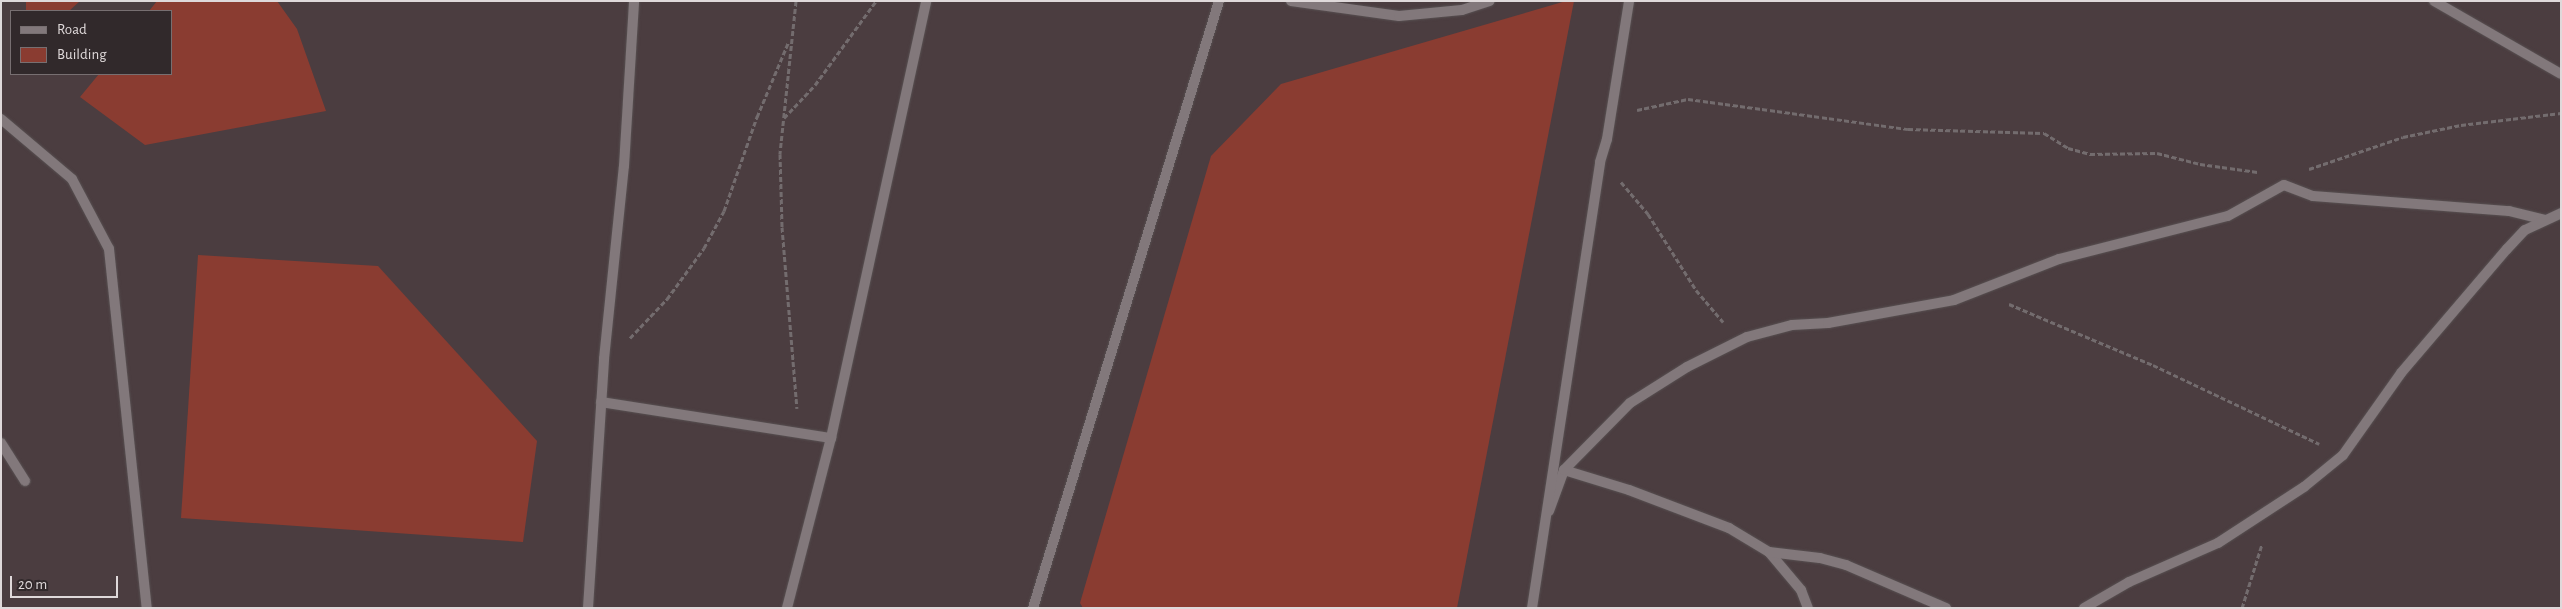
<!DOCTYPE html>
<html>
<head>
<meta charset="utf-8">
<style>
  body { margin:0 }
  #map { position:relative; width:2562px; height:609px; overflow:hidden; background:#3b3335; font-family:"Alegreya Sans",sans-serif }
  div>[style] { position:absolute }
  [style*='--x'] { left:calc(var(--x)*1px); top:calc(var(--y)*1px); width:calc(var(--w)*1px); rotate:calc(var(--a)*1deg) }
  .built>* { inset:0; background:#4b3d40 }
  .building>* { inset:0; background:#8a3c31 }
  .path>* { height:3px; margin-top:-1.5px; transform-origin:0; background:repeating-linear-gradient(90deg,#736c6e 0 5px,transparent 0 7.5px) }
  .roads { filter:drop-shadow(0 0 1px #575051) drop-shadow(0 0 1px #575051) }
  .lane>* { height:10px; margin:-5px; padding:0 5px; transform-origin:5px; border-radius:5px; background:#82787b }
  .street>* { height:10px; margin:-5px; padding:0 5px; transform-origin:5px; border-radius:5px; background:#82787b }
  span { translate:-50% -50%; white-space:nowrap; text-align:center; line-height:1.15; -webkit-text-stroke:4.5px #31292b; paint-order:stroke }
  .frame { position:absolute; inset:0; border:2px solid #dfd9da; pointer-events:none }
  .legend { position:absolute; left:10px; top:10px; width:162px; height:65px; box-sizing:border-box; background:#31292b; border:1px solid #776f71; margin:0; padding:6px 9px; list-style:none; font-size:15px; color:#dfd9da }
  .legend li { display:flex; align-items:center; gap:10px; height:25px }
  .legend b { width:25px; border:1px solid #776f71 }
  .scale { position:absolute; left:10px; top:576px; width:108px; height:22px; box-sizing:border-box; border:2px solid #dfd9da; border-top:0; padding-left:6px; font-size:15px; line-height:18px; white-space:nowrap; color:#dfd9da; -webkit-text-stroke:4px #31292b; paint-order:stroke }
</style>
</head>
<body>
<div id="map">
  <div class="built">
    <div style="clip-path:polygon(evenodd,1px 1px,2561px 1px,2561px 608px,1px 608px,1px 1px,11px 11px,171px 11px,171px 74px,11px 74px,11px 11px)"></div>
  </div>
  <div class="building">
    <div style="clip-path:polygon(26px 1px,80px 1px,69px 11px,26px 11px)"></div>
    <div style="clip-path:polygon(157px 1px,277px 1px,297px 29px,326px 111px,145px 145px,80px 97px,99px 74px,171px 74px,171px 11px,149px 11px)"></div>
    <div style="clip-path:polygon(1566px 1px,1574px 1px,1457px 608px,1083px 608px,1080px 603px,1211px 156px,1281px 84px)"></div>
    <div style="clip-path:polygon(198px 255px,378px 266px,537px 441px,523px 542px,181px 518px)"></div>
  </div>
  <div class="path">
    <div style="--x:796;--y:1;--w:154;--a:96"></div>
    <div style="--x:780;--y:154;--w:73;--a:88.4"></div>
    <div style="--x:782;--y:227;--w:182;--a:85.3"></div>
    <div style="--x:1637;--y:110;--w:52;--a:-12.2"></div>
    <div style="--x:1688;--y:99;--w:222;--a:7.8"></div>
    <div style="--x:1908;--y:129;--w:136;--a:1.7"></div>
    <div style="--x:2044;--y:133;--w:28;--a:32"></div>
    <div style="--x:2068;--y:148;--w:23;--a:15"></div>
    <div style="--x:2090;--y:154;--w:67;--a:-0.9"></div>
    <div style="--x:2157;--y:153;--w:44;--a:14.3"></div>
    <div style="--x:2200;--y:164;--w:58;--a:8"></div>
    <div style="--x:784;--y:118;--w:45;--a:-46.8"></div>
    <div style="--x:815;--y:85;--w:104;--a:-54"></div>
    <div style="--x:2309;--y:169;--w:99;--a:-18.8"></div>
    <div style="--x:2403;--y:137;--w:59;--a:-11.7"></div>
    <div style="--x:2461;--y:125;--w:101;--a:-6.8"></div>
    <div style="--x:1621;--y:182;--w:42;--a:49.8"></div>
    <div style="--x:1648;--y:214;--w:90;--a:57.7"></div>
    <div style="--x:1696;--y:290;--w:42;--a:49.8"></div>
    <div style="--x:2009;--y:304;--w:156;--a:23"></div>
    <div style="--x:2153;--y:365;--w:184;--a:25.4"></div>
    <div style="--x:630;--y:338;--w:54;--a:-46.5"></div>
    <div style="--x:667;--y:299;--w:63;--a:-54"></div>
    <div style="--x:704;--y:248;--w:42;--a:-61.6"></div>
    <div style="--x:724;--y:211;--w:100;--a:-70.7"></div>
    <div style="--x:757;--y:117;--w:82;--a:-67.2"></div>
    <div style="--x:2242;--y:608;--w:67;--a:-72.6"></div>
  </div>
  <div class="roads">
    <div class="lane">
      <div style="--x:1291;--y:1;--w:109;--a:7.9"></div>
      <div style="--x:1399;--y:16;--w:63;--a:-5.4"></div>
      <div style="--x:1462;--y:10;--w:29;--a:-18"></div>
      <div style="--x:1;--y:119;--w:93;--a:40.2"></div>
      <div style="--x:72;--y:179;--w:79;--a:62.1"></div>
      <div style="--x:109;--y:249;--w:361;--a:84"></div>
      <div style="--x:601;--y:402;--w:233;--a:8.9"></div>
      <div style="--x:1;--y:443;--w:45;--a:57.7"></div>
      <div style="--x:1564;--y:470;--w:68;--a:17.1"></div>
      <div style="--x:1629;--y:490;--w:107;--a:20.8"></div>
      <div style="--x:1729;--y:528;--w:47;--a:31"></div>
      <div style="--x:1769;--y:552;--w:50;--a:49.9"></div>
      <div style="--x:1801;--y:590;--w:19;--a:69"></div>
      <div style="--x:1549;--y:511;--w:44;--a:-69.9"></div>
      <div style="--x:1564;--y:470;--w:94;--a:-45.4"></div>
      <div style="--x:1630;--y:403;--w:67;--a:-32.3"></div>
      <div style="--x:1687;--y:367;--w:67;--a:-26.6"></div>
      <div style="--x:1747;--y:337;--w:47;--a:-14.9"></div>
      <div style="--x:1792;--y:325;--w:36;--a:-3"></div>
      <div style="--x:1828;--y:323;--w:128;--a:-10.3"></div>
      <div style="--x:1954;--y:300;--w:113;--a:-21.3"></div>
      <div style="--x:2059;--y:259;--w:174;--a:-14.3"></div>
      <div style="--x:2228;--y:216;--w:64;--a:-29"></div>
      <div style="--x:2284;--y:185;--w:31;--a:21"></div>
      <div style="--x:2313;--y:196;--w:197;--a:4.4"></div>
      <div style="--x:2509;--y:211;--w:37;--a:14"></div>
      <div style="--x:1769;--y:552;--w:51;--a:6.7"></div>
      <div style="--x:1820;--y:558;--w:27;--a:15"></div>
      <div style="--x:1846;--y:565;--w:109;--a:23.3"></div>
      <div style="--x:588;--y:608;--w:250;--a:-86.3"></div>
      <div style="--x:604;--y:359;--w:194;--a:-84.1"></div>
      <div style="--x:624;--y:166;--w:165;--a:-86.5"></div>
      <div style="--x:787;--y:608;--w:176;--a:-75.5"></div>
      <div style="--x:831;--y:438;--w:447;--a:-77.7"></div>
      <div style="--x:1033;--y:608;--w:635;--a:-72.96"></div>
      <div style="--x:2084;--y:608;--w:52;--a:-30"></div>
      <div style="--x:2129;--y:582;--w:97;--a:-23.7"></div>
      <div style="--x:2218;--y:543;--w:103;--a:-33.1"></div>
      <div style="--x:2304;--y:487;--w:50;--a:-39.4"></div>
      <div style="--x:2343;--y:455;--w:100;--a:-54.7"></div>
      <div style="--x:2401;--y:373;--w:163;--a:-49.5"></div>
      <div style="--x:2507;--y:249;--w:26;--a:-47"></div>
      <div style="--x:2525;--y:230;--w:40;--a:-25"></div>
    </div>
    <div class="street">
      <div style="--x:2434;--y:1;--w:146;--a:29.9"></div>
      <div style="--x:1532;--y:608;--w:451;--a:-81.3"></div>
      <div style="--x:1600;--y:162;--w:24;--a:-73"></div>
      <div style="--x:1607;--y:139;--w:140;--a:-80.9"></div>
    </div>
  </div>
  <div class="frame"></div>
  <ul class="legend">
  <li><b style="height:6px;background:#82787b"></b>Road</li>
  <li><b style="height:14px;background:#8a3c31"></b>Building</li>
  </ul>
  <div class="scale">20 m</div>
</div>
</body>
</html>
